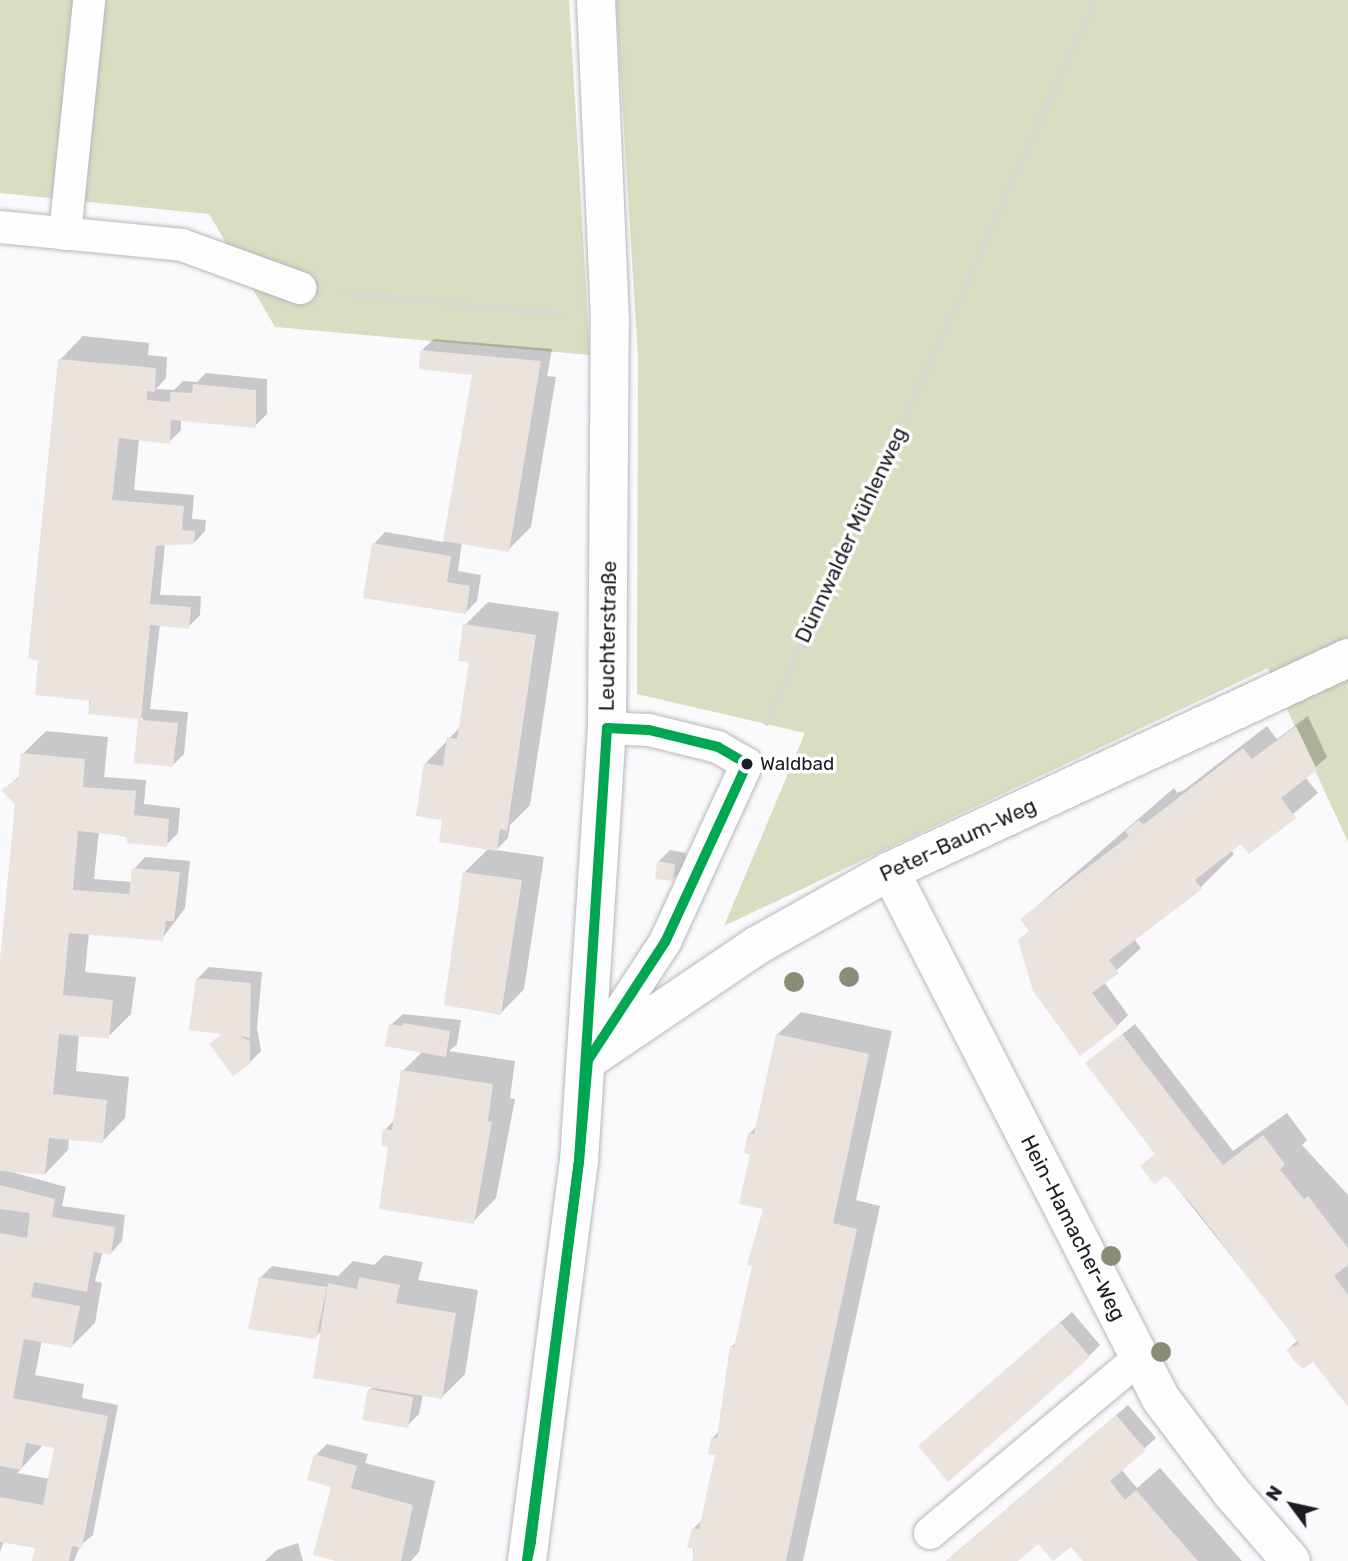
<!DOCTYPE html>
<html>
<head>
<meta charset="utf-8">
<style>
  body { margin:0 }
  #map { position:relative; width:1348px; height:1561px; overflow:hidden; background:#faf9fc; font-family:Rubik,sans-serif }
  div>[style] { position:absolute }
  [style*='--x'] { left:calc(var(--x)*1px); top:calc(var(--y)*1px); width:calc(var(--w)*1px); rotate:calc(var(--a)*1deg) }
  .forest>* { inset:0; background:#d8dec1 }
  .shadow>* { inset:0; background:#0003 }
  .building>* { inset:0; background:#ebe3de }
  .path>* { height:4.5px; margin-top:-2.25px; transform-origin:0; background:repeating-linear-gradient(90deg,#d7d7d8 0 5px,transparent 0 8.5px) }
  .roads { filter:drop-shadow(0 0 2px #b9b6bd) drop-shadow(0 0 2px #b9b6bd) }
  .lane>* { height:32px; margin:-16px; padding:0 16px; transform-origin:16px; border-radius:16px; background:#fefeff }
  .street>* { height:38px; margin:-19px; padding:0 19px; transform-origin:19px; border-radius:19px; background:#fefeff }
  .secondary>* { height:38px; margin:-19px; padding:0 19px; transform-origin:19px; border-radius:19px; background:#fefeff }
  .bus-1>* { height:10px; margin:-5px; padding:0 5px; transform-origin:5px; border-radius:5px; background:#00a651 }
  .trees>* { width:20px; height:20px; margin:-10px; border-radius:50%; background:#898d76 }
  .dots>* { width:19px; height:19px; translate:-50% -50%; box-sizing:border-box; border:4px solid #fff; border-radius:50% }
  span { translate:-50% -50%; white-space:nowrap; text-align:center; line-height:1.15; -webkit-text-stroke:7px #fff; paint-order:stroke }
  .bus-label { font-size:19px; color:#1e1c25 }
  .left { translate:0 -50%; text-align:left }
  .street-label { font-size:21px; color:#1e1c25 }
  .north { position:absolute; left:1257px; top:1470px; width:70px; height:70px; -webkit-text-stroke:5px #fff; paint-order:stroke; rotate:303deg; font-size:19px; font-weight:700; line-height:28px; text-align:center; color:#1e1c25 }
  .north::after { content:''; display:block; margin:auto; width:24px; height:32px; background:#1e1c25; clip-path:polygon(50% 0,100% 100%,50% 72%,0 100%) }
</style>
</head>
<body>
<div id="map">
  <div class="forest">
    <div style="clip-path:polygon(0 0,569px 0,590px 355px,275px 327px,209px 214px,0 193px)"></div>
    <div style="clip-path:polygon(616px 0,1348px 0,1348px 842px,1268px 668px,724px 926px,805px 733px,637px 694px,638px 358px)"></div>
  </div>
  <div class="shadow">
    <div style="clip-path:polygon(83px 336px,149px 343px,148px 355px,167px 357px,166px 378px,156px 389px,174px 390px,183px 381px,197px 382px,206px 373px,267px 379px,267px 414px,255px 426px,181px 419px,181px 430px,169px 442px,139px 439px,134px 490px,194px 495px,192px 519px,206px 520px,205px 531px,194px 543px,165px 544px,160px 595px,201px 596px,200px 615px,188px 627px,160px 624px,150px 709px,188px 712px,184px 754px,173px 765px,142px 718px,90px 713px,60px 360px)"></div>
    <div style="clip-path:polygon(434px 339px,552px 349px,547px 376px,556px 377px,531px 527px,508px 550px,462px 542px,458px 571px,481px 575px,477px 601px,466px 612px,374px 544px,385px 532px,444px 542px,474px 374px,422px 350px)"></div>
    <div style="clip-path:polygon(488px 602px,559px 612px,530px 805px,510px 825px,508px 838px,496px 850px,544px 857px,524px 989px,501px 1013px,465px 872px,489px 848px,444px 819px,425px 764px,461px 726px,471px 661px,465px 625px)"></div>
    <div style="clip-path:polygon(1308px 716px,1327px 757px,1305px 777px,1318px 793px,1249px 851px,1242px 842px,1231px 850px,1234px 854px,1201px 887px,1134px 939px,1141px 948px,1104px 982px,1128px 1015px,1117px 1026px,1022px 919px,1174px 788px,1177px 793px,1184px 790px,1267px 726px,1277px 739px)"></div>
    <div style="clip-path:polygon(evenodd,46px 731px,108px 737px,104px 777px,146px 780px,144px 804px,180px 808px,178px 833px,166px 845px,99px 831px,94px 879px,132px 882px,134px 869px,145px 857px,190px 861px,185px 908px,162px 939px,89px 933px,85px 972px,136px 977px,131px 1014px,108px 1037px,79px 1034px,76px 1071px,129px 1077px,125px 1118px,102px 1142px,69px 1138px,68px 1150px,45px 1174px,1px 1169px,66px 1187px,62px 1206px,125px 1215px,122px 1241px,111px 1253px,103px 1251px,95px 1281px,102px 1283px,95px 1323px,72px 1346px,42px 1340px,35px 1375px,84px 1384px,82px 1398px,118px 1405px,93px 1535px,80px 1546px,74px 1561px,34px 1561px,38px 1542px,4px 1541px,0 1552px,0 976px,18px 799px,3px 790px,21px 775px,23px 754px,46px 731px,44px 1444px,56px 1446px,50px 1479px,17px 1473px,44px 1444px)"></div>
    <div style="clip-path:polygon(670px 850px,686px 853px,684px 868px,672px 880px,658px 862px)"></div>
    <div style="clip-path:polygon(209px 967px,262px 972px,257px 1028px,261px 1051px,249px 1063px,211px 1044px,223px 1033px,197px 979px)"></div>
    <div style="clip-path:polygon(801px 1012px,892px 1031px,856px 1200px,880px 1206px,803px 1561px,693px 1561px,693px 1529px,703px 1519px,717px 1454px,713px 1438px,719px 1431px,732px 1346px,737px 1342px,766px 1208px,750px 1133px,757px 1126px,777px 1035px)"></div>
    <div style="clip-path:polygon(403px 1014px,461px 1020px,457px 1044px,449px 1051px,515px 1061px,510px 1098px,515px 1099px,496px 1198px,473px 1222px,390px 1145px,385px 1130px,395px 1119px,403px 1071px,423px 1051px,391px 1025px)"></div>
    <div style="clip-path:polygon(1135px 1024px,1233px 1151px,1287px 1113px,1307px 1140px,1302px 1145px,1348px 1195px,1348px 1404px,1313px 1359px,1288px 1349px,1298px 1340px,1166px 1174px,1143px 1166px,1156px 1153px,1087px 1063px)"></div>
    <div style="clip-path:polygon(384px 1255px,423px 1262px,418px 1280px,478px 1290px,465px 1374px,442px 1397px,423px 1394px,419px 1414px,407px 1426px,370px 1390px,374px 1386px,322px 1330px,315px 1337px,260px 1278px,272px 1266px,338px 1276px,353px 1261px,374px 1265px)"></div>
    <div style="clip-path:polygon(1072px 1312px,1100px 1345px,1089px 1356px,931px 1435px)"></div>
    <div style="clip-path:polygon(1128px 1405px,1156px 1438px,1121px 1469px,1137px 1488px,1160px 1468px,1242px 1561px,1085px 1561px,1078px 1542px,1038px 1541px,1015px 1561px,946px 1561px)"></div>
    <div style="clip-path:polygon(327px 1444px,368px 1454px,365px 1463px,435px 1481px,419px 1552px,411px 1561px,343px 1561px,334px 1483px,316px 1455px)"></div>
    <div style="clip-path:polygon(298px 1543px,303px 1561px,265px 1561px,277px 1550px)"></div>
  </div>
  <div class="building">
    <div style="clip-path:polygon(420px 350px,541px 361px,509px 552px,443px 541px,472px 375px,419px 369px)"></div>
    <div style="clip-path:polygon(58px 359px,156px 368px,155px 392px,147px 391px,147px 400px,170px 402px,170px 392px,192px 393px,193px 384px,256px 390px,256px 428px,171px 420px,170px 444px,119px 438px,112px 500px,184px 506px,182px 530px,195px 531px,194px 544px,156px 546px,150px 604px,191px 607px,189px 629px,150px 625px,141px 720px,178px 723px,173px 767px,134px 763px,138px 719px,88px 714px,90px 701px,35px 695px,38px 660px,28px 659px)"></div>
    <div style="clip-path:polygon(372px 543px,451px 556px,447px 582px,470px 586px,466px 614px,363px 598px)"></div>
    <div style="clip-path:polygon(463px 624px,536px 635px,507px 831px,500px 829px,497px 851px,439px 842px,442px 820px,416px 816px,424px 763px,443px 766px,447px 737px,457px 739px,469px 662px,458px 661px)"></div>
    <div style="clip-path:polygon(1296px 726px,1317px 770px,1281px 798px,1296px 818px,1249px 854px,1241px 844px,1195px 880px,1202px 889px,1109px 960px,1119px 973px,1092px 993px,1118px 1027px,1080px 1056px,1033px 991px,1018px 940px,1029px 931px,1020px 919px,1129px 836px,1125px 831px,1139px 820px,1143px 825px,1243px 748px,1252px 759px)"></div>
    <div style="clip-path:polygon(21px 753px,85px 759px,83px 787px,136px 791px,134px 815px,169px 819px,167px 847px,126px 843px,127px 836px,78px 831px,73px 890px,129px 894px,132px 868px,180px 872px,174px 921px,166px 921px,163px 941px,69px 933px,63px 995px,113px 1000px,111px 1021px,109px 1039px,59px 1034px,53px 1094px,107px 1100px,103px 1143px,49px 1138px,45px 1175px,0 1171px,0 960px,15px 804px,1px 790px,18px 779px)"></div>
    <div style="clip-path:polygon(657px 861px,675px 864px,673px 881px,655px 879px)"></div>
    <div style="clip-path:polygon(463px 872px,522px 880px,501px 1015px,444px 1005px)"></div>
    <div style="clip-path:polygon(196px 978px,251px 983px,250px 1038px,239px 1036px,250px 1041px,250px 1064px,233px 1076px,209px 1044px,222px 1034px,189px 1030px)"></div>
    <div style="clip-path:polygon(403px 1023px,450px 1031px,446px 1057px,385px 1046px,389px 1024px,403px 1026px)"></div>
    <div style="clip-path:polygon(776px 1034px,869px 1054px,833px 1223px,857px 1229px,786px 1561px,692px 1561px,694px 1549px,687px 1548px,692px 1528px,699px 1529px,715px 1455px,708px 1454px,711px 1437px,717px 1438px,730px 1346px,734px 1347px,752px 1266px,747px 1265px,763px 1209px,739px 1204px,750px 1155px,744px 1153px,748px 1133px,754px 1134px)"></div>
    <div style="clip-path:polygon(1122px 1034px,1223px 1165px,1263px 1135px,1285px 1164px,1280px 1170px,1304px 1199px,1308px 1196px,1348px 1248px,1348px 1265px,1334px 1276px,1348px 1295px,1348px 1407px,1313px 1362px,1303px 1369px,1294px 1361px,1286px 1349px,1299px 1344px,1195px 1208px,1166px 1176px,1154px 1184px,1140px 1166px,1155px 1154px,1085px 1063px)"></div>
    <div style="clip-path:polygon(401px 1070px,493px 1084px,488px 1121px,492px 1122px,474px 1224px,379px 1209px,388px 1147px,381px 1146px,383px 1129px,392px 1130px)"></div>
    <div style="clip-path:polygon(0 1185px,55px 1199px,52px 1217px,115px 1227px,111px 1255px,94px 1252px,87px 1292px,34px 1282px,31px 1297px,80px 1306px,76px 1326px,72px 1348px,24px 1339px,13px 1398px,108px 1416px,82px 1548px,72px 1546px,69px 1561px,32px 1561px,35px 1548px,0 1542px,0 1497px,43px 1505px,54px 1448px,26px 1443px,21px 1470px,0 1466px,0 1233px,27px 1238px,30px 1213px,0 1209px)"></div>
    <div style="clip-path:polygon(259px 1277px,327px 1287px,316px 1339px,248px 1329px)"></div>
    <div style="clip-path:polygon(359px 1277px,400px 1285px,396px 1303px,456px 1313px,442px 1399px,313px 1378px,328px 1283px,357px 1289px)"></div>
    <div style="clip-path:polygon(1060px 1322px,1090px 1357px,948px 1482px,918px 1446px)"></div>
    <div style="clip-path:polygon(368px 1389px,413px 1397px,408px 1428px,362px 1420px)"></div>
    <div style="clip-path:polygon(1116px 1415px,1146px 1450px,1110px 1481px,1125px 1500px,1136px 1490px,1198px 1561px,1083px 1561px,1071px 1547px,1053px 1561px,1038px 1544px,1018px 1561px,946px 1561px)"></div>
    <div style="clip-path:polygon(314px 1454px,357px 1466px,351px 1488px,413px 1505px,401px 1561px,336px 1561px,313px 1555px,331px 1487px,307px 1480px)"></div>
  </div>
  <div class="path">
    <div style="--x:343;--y:293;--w:222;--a:5.4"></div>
    <div style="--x:765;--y:725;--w:797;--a:-65.53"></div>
  </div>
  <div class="roads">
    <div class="lane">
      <div style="--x:0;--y:227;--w:183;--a:5.6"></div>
      <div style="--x:182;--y:245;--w:126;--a:20"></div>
      <div style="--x:65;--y:234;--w:235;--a:-84.1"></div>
      <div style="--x:591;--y:1055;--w:135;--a:-56.8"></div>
      <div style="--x:665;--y:942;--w:196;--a:-65.3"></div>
      <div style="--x:747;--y:764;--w:34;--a:-150"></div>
      <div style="--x:718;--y:747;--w:71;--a:-166.2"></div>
      <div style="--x:649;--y:730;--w:42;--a:-177.3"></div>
      <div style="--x:930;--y:1533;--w:273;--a:-39.9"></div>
    </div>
    <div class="street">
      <div style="--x:890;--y:871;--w:593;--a:62.83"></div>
      <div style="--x:1161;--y:1399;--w:116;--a:53"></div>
      <div style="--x:1231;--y:1492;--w:91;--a:49"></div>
      <div style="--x:588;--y:1060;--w:205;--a:-34.1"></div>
      <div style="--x:758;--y:945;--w:151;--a:-29.3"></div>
      <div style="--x:890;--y:871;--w:505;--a:-24.94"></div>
    </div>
    <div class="secondary">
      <div style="--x:527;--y:1561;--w:403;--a:-82.6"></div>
      <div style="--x:579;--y:1161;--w:434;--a:-86.3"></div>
      <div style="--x:607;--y:728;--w:408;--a:-89.6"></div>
      <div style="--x:610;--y:320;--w:320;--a:-92.5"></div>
    </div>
  </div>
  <div class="bus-1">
    <div style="--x:607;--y:728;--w:42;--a:2.7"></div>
    <div style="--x:649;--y:730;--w:71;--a:13.8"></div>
    <div style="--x:718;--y:747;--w:34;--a:30"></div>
    <div style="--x:747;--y:764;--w:196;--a:114.7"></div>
    <div style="--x:665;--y:942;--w:141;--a:123.1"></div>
    <div style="--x:588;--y:1060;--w:101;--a:95.1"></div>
    <div style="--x:579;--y:1161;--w:434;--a:-86.3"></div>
    <div style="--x:579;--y:1161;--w:384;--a:97.2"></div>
    <div style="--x:531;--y:1542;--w:19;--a:102"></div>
    <div style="--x:527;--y:1561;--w:403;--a:-82.6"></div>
  </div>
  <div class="trees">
    <div style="left:849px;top:977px"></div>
    <div style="left:794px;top:982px"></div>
    <div style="left:1111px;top:1256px"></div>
    <div style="left:1161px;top:1352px"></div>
  </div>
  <div class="dots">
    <div style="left:747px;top:764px;background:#1e1c25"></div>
  </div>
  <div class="bus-label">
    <span class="left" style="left:760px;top:764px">Waldbad</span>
  </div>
  <div class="street-label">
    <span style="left:851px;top:535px;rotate:-65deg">Dünnwalder Mühlenweg</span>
    <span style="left:608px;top:636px;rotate:-89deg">Leuchterstraße</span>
    <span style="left:958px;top:840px;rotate:-25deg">Peter-Baum-Weg</span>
    <span style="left:1073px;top:1228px;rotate:63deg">Hein-Hamacher-Weg</span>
  </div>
  <div class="north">N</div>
</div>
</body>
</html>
